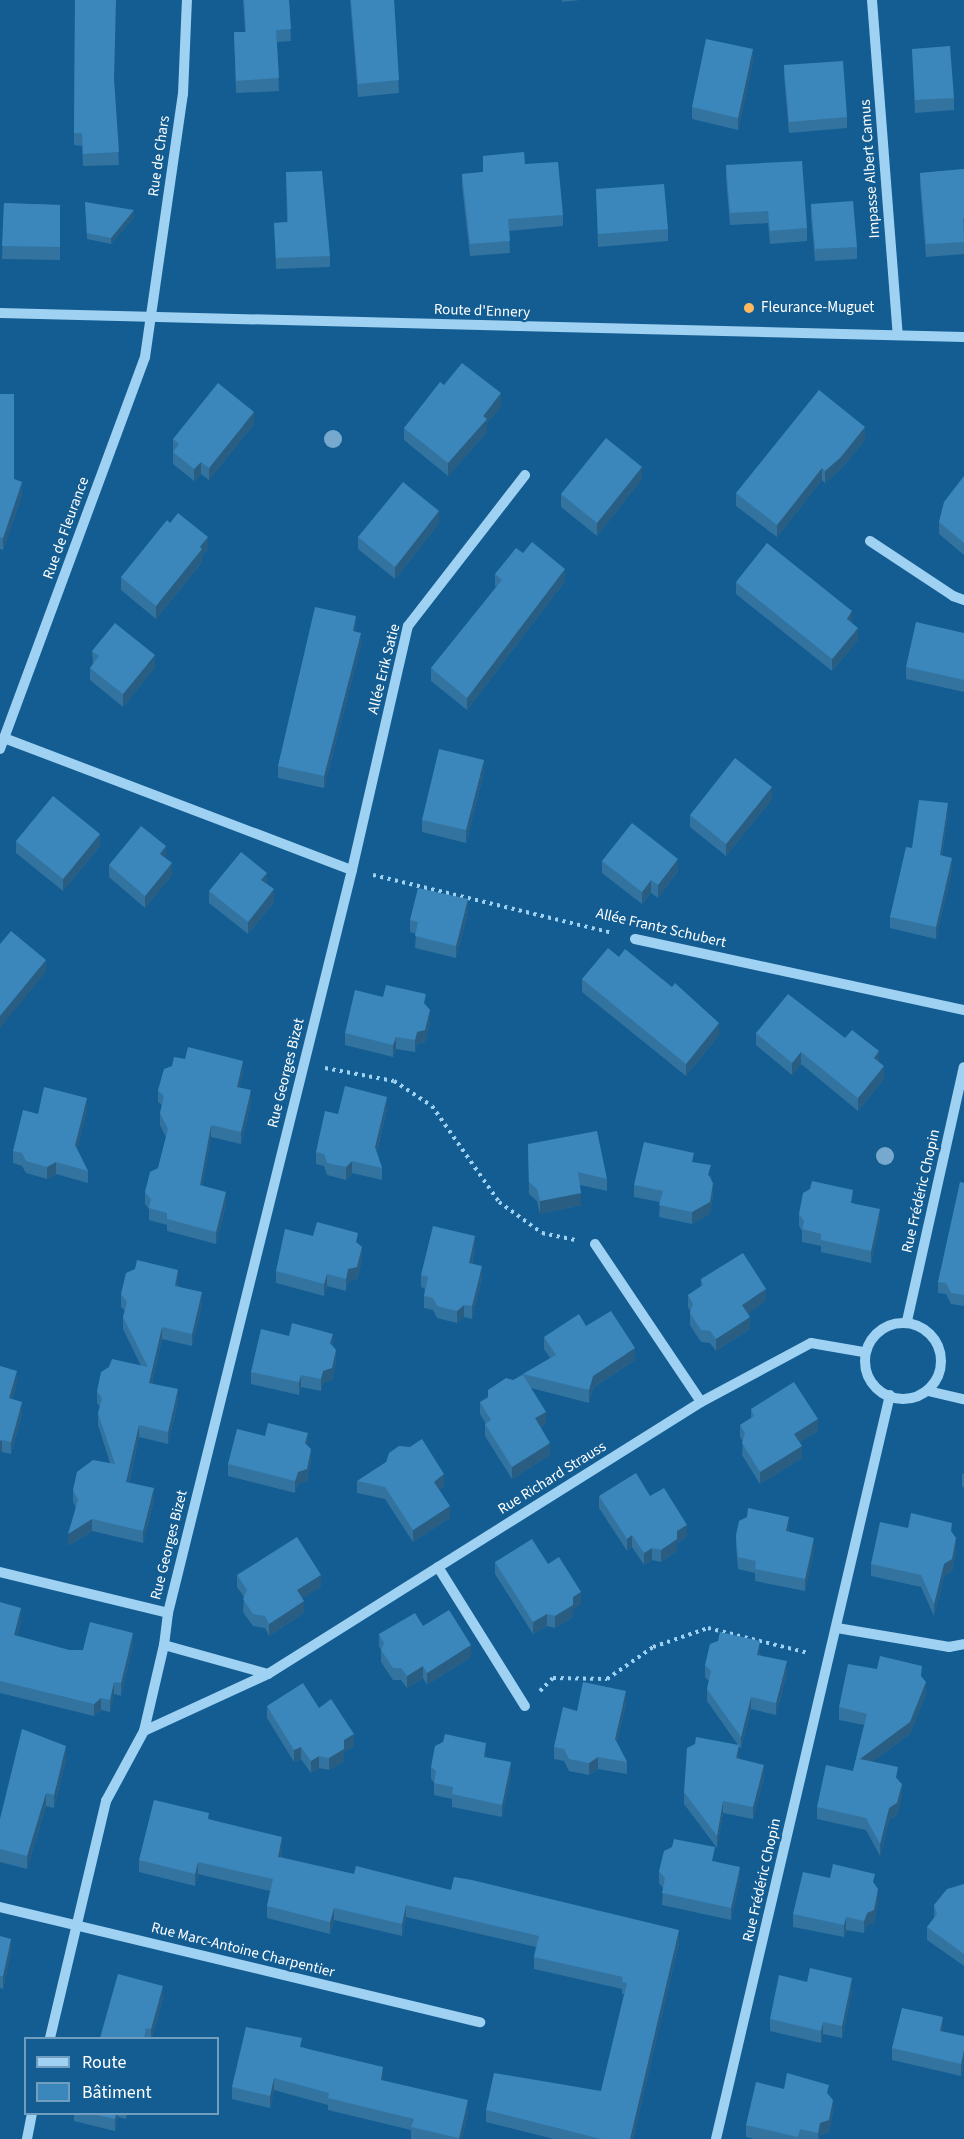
<!DOCTYPE html>
<html>
<head>
<meta charset="utf-8">
<style>
  body { margin:0 }
  #map { position:relative; width:964px; height:2139px; overflow:hidden; background:#135d92; font-family:"Source Sans 3",sans-serif }
  div>[style] { position:absolute }
  [style*='--x'] { left:calc(var(--x)*1px); top:calc(var(--y)*1px); width:calc(var(--w)*1px); rotate:calc(var(--a)*1deg) }
  .path>* { height:4px; margin-top:-2px; transform-origin:0; background:repeating-linear-gradient(90deg,#9fd1f2 0 3px,transparent 0 7.5px) }
  .minor>* { height:10px; margin:-5px; padding:0 5px; transform-origin:5px; border-radius:5px; background:#9fd1f2 }
  .minor>.ring { margin:-5px; padding:0; box-sizing:content-box; background:none; border:10px solid #9fd1f2; border-radius:50% }
  .trees>* { width:18px; height:18px; margin:-9px; border-radius:50%; background:#76a9cd }
  .wall>* { inset:0; background:#3373a0 }
  .shaded-wall>* { inset:0; background:#295e82 }
  .building>* { inset:0; background:#3b86ba }
  .dots>* { width:16px; height:16px; translate:-50% -50%; box-sizing:border-box; border:3px solid #135d92; border-radius:50% }
  span { translate:-50% -50%; white-space:nowrap; text-align:center; line-height:1.15; -webkit-text-stroke:4.5px #135d92; paint-order:stroke }
  .street-label { font-size:15px; color:#fff }
  .poi-label { font-size:15px; color:#fff }
  .left { translate:0 -50%; text-align:left }
  .legend { position:absolute; left:24px; top:2037px; width:195px; height:78px; box-sizing:border-box; background:#135d92; border:2px solid #719ebe; margin:0; padding:8px 10px; list-style:none; font-size:18px; color:#fff }
  .legend li { display:flex; align-items:center; gap:12px; height:30px }
  .legend b { width:30px; border:2px solid #719ebe }
</style>
</head>
<body>
<div id="map">
  <div class="path">
    <div style="--x:373;--y:875;--w:247;--a:13.6"></div>
    <div style="--x:325;--y:1068;--w:70;--a:10.7"></div>
    <div style="--x:394;--y:1081;--w:45;--a:33.3"></div>
    <div style="--x:432;--y:1106;--w:117;--a:55.1"></div>
    <div style="--x:499;--y:1202;--w:53;--a:35.8"></div>
    <div style="--x:542;--y:1233;--w:34;--a:12"></div>
    <div style="--x:540;--y:1691;--w:18;--a:-45"></div>
    <div style="--x:553;--y:1678;--w:54;--a:1.1"></div>
    <div style="--x:607;--y:1679;--w:56;--a:-34.8"></div>
    <div style="--x:653;--y:1647;--w:58;--a:-19.1"></div>
    <div style="--x:708;--y:1628;--w:103;--a:14"></div>
  </div>
  <div class="minor">
    <div style="--x:872;--y:0;--w:336;--a:85.6"></div>
    <div style="--x:0;--y:313;--w:964;--a:1.43"></div>
    <div style="--x:870;--y:541;--w:100;--a:33.5"></div>
    <div style="--x:953;--y:596;--w:12;--a:20"></div>
    <div style="--x:4;--y:738;--w:372;--a:20.8"></div>
    <div style="--x:352;--y:870;--w:765;--a:103.91"></div>
    <div style="--x:168;--y:1613;--w:32;--a:97"></div>
    <div style="--x:0;--y:749;--w:418;--a:-69.7"></div>
    <div style="--x:145;--y:357;--w:266;--a:-81.8"></div>
    <div style="--x:183;--y:94;--w:94;--a:-87.6"></div>
    <div style="--x:352;--y:870;--w:250;--a:-77.1"></div>
    <div style="--x:408;--y:626;--w:191;--a:-52.2"></div>
    <div style="--x:635;--y:939;--w:337;--a:12.2"></div>
    <div style="--x:595;--y:1244;--w:190;--a:56.1"></div>
    <div style="--x:907;--y:1321;--w:260;--a:-77.4"></div>
    <div class="ring" style="left:865px;top:1323px;width:66px;height:66px"></div>
    <div style="--x:928;--y:1391;--w:37;--a:13"></div>
    <div style="--x:438;--y:1567;--w:164;--a:58"></div>
    <div style="--x:0;--y:1572;--w:173;--a:13.7"></div>
    <div style="--x:837;--y:1628;--w:114;--a:9.6"></div>
    <div style="--x:949;--y:1647;--w:15;--a:-11"></div>
    <div style="--x:268;--y:1674;--w:108;--a:-164.4"></div>
    <div style="--x:164;--y:1645;--w:88;--a:103.1"></div>
    <div style="--x:144;--y:1731;--w:136;--a:-24.7"></div>
    <div style="--x:268;--y:1674;--w:511;--a:-32.14"></div>
    <div style="--x:701;--y:1402;--w:125;--a:-28.2"></div>
    <div style="--x:811;--y:1343;--w:53;--a:9.8"></div>
    <div style="--x:0;--y:1907;--w:494;--a:13.5"></div>
    <div style="--x:50;--y:2038;--w:244;--a:-76.7"></div>
    <div style="--x:106;--y:1801;--w:80;--a:-61.5"></div>
    <div style="--x:27;--y:2139;--w:25;--a:-79"></div>
    <div style="--x:716;--y:2139;--w:764;--a:-76.84"></div>
  </div>
  <div class="trees">
    <div style="left:333px;top:439px"></div>
    <div style="left:885px;top:1156px"></div>
  </div>
  <div class="wall">
    <div style="clip-path:polygon(75px 0,114px 83px,119px 165px,83px 166px,82px 146px,74px 145px)"></div>
    <div style="clip-path:polygon(243px 0,289px 0,291px 41px,277px 42px,279px 91px,236px 93px,234px 32px,245px 32px)"></div>
    <div style="clip-path:polygon(350px 0,394px 0,399px 93px,358px 97px)"></div>
    <div style="clip-path:polygon(562px 0,580px 0,562px 2px)"></div>
    <div style="clip-path:polygon(912px 49px,954px 98px,954px 110px,915px 113px)"></div>
    <div style="clip-path:polygon(753px 62px,738px 130px,692px 119px,692px 107px)"></div>
    <div style="clip-path:polygon(784px 65px,847px 117px,847px 128px,789px 133px,784px 76px)"></div>
    <div style="clip-path:polygon(525px 164px,563px 215px,563px 226px,509px 231px,510px 253px,470px 256px,462px 186px,462px 174px,483px 172px)"></div>
    <div style="clip-path:polygon(726px 165px,807px 228px,807px 241px,770px 244px,768px 223px,730px 225px,726px 178px)"></div>
    <div style="clip-path:polygon(964px 169px,964px 254px,926px 257px,920px 185px,920px 173px)"></div>
    <div style="clip-path:polygon(286px 172px,330px 256px,330px 267px,276px 269px,274px 223px,287px 222px)"></div>
    <div style="clip-path:polygon(596px 189px,668px 229px,668px 241px,598px 247px)"></div>
    <div style="clip-path:polygon(85px 202px,134px 217px,111px 244px,87px 239px)"></div>
    <div style="clip-path:polygon(4px 203px,60px 205px,60px 260px,2px 259px)"></div>
    <div style="clip-path:polygon(811px 204px,857px 247px,857px 259px,815px 261px,811px 216px)"></div>
    <div style="clip-path:polygon(444px 385px,501px 406px,487px 423px,487px 432px,448px 476px,404px 440px,404px 428px)"></div>
    <div style="clip-path:polygon(0 394px,14px 479px,22px 495px,3px 550px,0 549px)"></div>
    <div style="clip-path:polygon(254px 424px,209px 480px,201px 474px,194px 481px,173px 464px,173px 439px)"></div>
    <div style="clip-path:polygon(865px 440px,840px 470px,825px 483px,822px 480px,777px 537px,736px 506px,736px 493px)"></div>
    <div style="clip-path:polygon(964px 476px,964px 555px,939px 534px,939px 522px)"></div>
    <div style="clip-path:polygon(642px 479px,597px 536px,561px 507px,561px 494px)"></div>
    <div style="clip-path:polygon(439px 523px,395px 579px,358px 549px,358px 537px)"></div>
    <div style="clip-path:polygon(208px 549px,202px 555px,202px 562px,156px 619px,121px 590px,121px 577px)"></div>
    <div style="clip-path:polygon(495px 574px,565px 581px,467px 710px,431px 681px,431px 668px,496px 587px,495px 586px)"></div>
    <div style="clip-path:polygon(736px 582px,852px 623px,858px 640px,832px 671px,736px 594px)"></div>
    <div style="clip-path:polygon(356px 628px,355px 631px,361px 645px,324px 788px,278px 778px,278px 766px)"></div>
    <div style="clip-path:polygon(964px 633px,964px 692px,906px 679px,906px 667px)"></div>
    <div style="clip-path:polygon(92px 651px,155px 667px,123px 707px,90px 680px,90px 668px,93px 664px)"></div>
    <div style="clip-path:polygon(484px 772px,466px 843px,422px 832px,422px 820px)"></div>
    <div style="clip-path:polygon(772px 799px,726px 856px,690px 827px,690px 815px)"></div>
    <div style="clip-path:polygon(948px 814px,942px 855px,952px 869px,936px 939px,890px 928px,890px 917px,912px 848px)"></div>
    <div style="clip-path:polygon(16px 841px,100px 846px,63px 891px,16px 853px)"></div>
    <div style="clip-path:polygon(166px 859px,172px 875px,145px 908px,109px 877px,109px 865px)"></div>
    <div style="clip-path:polygon(602px 861px,678px 871px,658px 898px,651px 893px,642px 904px,602px 873px)"></div>
    <div style="clip-path:polygon(267px 884px,274px 902px,248px 934px,209px 903px,209px 891px)"></div>
    <div style="clip-path:polygon(468px 912px,456px 958px,415px 948px,416px 934px,410px 932px,410px 920px)"></div>
    <div style="clip-path:polygon(619px 957px,672px 987px,719px 1035px,686px 1076px,582px 992px,582px 979px)"></div>
    <div style="clip-path:polygon(383px 997px,426px 1006px,430px 1022px,425px 1042px,417px 1044px,415px 1052px,396px 1049px,393px 1057px,345px 1045px,345px 1033px)"></div>
    <div style="clip-path:polygon(756px 1033px,845px 1038px,879px 1062px,884px 1079px,858px 1111px,801px 1064px,792px 1075px,756px 1045px)"></div>
    <div style="clip-path:polygon(243px 1073px,239px 1087px,251px 1102px,241px 1144px,211px 1137px,202px 1186px,226px 1204px,216px 1244px,167px 1231px,167px 1225px,149px 1220px,149px 1209px,145px 1204px,145px 1192px,158px 1168px,166px 1137px,160px 1125px,160px 1113px,162px 1105px,158px 1102px,158px 1090px)"></div>
    <div style="clip-path:polygon(387px 1109px,377px 1152px,382px 1168px,382px 1180px,352px 1173px,346px 1180px,327px 1175px,324px 1166px,316px 1164px,316px 1152px,338px 1114px)"></div>
    <div style="clip-path:polygon(87px 1110px,77px 1149px,88px 1171px,88px 1183px,56px 1174px,47px 1179px,26px 1173px,22px 1166px,13px 1163px,13px 1151px,38px 1114px)"></div>
    <div style="clip-path:polygon(528px 1144px,607px 1179px,607px 1191px,580px 1185px,581px 1205px,540px 1214px,537px 1201px,529px 1194px)"></div>
    <div style="clip-path:polygon(694px 1162px,711px 1177px,713px 1195px,710px 1214px,692px 1224px,659px 1217px,660px 1202px,634px 1197px,634px 1185px)"></div>
    <div style="clip-path:polygon(964px 1183px,964px 1306px,951px 1304px,946px 1294px,938px 1293px,938px 1282px)"></div>
    <div style="clip-path:polygon(853px 1203px,880px 1221px,871px 1263px,821px 1252px,821px 1246px,802px 1242px,802px 1231px,799px 1226px,799px 1214px)"></div>
    <div style="clip-path:polygon(313px 1236px,358px 1243px,362px 1259px,357px 1279px,348px 1282px,346px 1291px,327px 1286px,324px 1296px,276px 1283px,276px 1271px)"></div>
    <div style="clip-path:polygon(475px 1248px,472px 1264px,482px 1278px,472px 1319px,464px 1317px,457px 1323px,437px 1318px,433px 1310px,424px 1308px,424px 1296px,425px 1289px,421px 1287px,421px 1275px)"></div>
    <div style="clip-path:polygon(701px 1279px,766px 1301px,748px 1313px,750px 1329px,716px 1351px,710px 1343px,701px 1342px,690px 1325px,690px 1311px,688px 1307px,688px 1295px,701px 1286px)"></div>
    <div style="clip-path:polygon(178px 1283px,178px 1286px,202px 1304px,192px 1346px,162px 1339px,152px 1383px,178px 1401px,168px 1444px,139px 1437px,129px 1483px,154px 1500px,143px 1543px,92px 1531px,68px 1546px,76px 1508px,73px 1502px,73px 1490px,110px 1463px,98px 1425px,98px 1413px,100px 1407px,97px 1403px,97px 1391px,141px 1366px,123px 1329px,123px 1317px,125px 1311px,121px 1307px,121px 1294px)"></div>
    <div style="clip-path:polygon(586px 1326px,635px 1360px,593px 1388px,589px 1403px,531px 1388px,546px 1424px,541px 1427px,550px 1455px,512px 1479px,485px 1436px,485px 1424px,486px 1424px,480px 1414px,480px 1402px,513px 1380px,550px 1358px,544px 1349px,544px 1337px)"></div>
    <div style="clip-path:polygon(333px 1346px,336px 1362px,332px 1380px,323px 1383px,321px 1391px,301px 1387px,299px 1395px,251px 1384px,251px 1372px)"></div>
    <div style="clip-path:polygon(0 1366px,17px 1383px,12px 1399px,22px 1414px,11px 1454px,2px 1452px)"></div>
    <div style="clip-path:polygon(751px 1409px,818px 1431px,800px 1442px,802px 1458px,760px 1484px,742px 1455px,743px 1442px,740px 1437px,740px 1425px,751px 1418px)"></div>
    <div style="clip-path:polygon(308px 1446px,311px 1461px,307px 1481px,298px 1484px,295px 1493px,228px 1476px,228px 1464px)"></div>
    <div style="clip-path:polygon(964px 1473px,964px 1488px,962px 1486px,962px 1474px)"></div>
    <div style="clip-path:polygon(357px 1481px,444px 1487px,439px 1490px,450px 1518px,413px 1542px,385px 1499px,357px 1493px)"></div>
    <div style="clip-path:polygon(599px 1496px,650px 1496px,687px 1537px,677px 1543px,677px 1551px,661px 1562px,652px 1560px,644px 1565px,632px 1547px,627px 1551px,599px 1508px)"></div>
    <div style="clip-path:polygon(908px 1528px,952px 1534px,956px 1550px,952px 1571px,944px 1576px,934px 1616px,921px 1587px,871px 1576px,871px 1564px)"></div>
    <div style="clip-path:polygon(789px 1529px,789px 1532px,814px 1550px,805px 1591px,755px 1581px,755px 1573px,738px 1569px,736px 1547px,736px 1535px)"></div>
    <div style="clip-path:polygon(495px 1562px,548px 1564px,581px 1604px,573px 1609px,573px 1617px,555px 1628px,547px 1626px,533px 1634px,495px 1574px)"></div>
    <div style="clip-path:polygon(237px 1575px,321px 1587px,302px 1598px,304px 1613px,269px 1636px,265px 1628px,253px 1626px,243px 1612px,244px 1597px,237px 1587px)"></div>
    <div style="clip-path:polygon(0 1602px,21px 1620px,17px 1636px,69px 1650px,83px 1650px,133px 1645px,121px 1696px,114px 1694px,110px 1712px,101px 1710px,94px 1716px,0 1693px)"></div>
    <div style="clip-path:polygon(423px 1626px,471px 1657px,427px 1685px,423px 1678px,407px 1688px,401px 1680px,393px 1680px,381px 1662px,381px 1650px,379px 1646px,379px 1634px)"></div>
    <div style="clip-path:polygon(760px 1653px,760px 1655px,787px 1673px,776px 1715px,751px 1709px,741px 1749px,739px 1746px,739px 1759px,764px 1777px,753px 1819px,723px 1813px,717px 1848px,684px 1804px,684px 1792px,738px 1745px,707px 1701px,707px 1689px,709px 1681px,705px 1677px,705px 1665px)"></div>
    <div style="clip-path:polygon(922px 1677px,926px 1694px,910px 1734px,872px 1762px,898px 1779px,902px 1796px,897px 1815px,889px 1820px,880px 1856px,866px 1830px,817px 1819px,817px 1807px,853px 1771px,864px 1725px,839px 1720px,839px 1707px)"></div>
    <div style="clip-path:polygon(626px 1703px,617px 1742px,627px 1762px,627px 1774px,598px 1769px,589px 1775px,569px 1771px,564px 1761px,554px 1759px,554px 1747px,577px 1711px)"></div>
    <div style="clip-path:polygon(267px 1706px,319px 1708px,354px 1746px,344px 1752px,344px 1761px,329px 1770px,319px 1768px,311px 1773px,301px 1759px,294px 1762px,267px 1718px)"></div>
    <div style="clip-path:polygon(486px 1755px,486px 1757px,511px 1774px,502px 1817px,452px 1807px,452px 1799px,434px 1795px,434px 1782px,431px 1779px,431px 1767px)"></div>
    <div style="clip-path:polygon(66px 1759px,54px 1808px,46px 1806px,27px 1869px,0 1862px,0 1819px)"></div>
    <div style="clip-path:polygon(209px 1819px,282px 1849px,281px 1857px,354px 1874px,451px 1890px,679px 1942px,633px 2139px,554px 2139px,486px 2122px,486px 2110px,601px 2091px,624px 1994px,622px 1994px,622px 1989px,534px 1969px,534px 1957px,536px 1947px,406px 1917px,402px 1936px,334px 1920px,330px 1934px,267px 1918px,267px 1906px,270px 1891px,198px 1874px,195px 1886px,139px 1872px,139px 1860px)"></div>
    <div style="clip-path:polygon(714px 1861px,740px 1879px,731px 1920px,662px 1905px,663px 1888px,659px 1883px,659px 1871px)"></div>
    <div style="clip-path:polygon(830px 1878px,875px 1884px,878px 1901px,874px 1923px,867px 1925px,864px 1933px,846px 1930px,844px 1937px,793px 1927px,793px 1914px)"></div>
    <div style="clip-path:polygon(964px 1884px,964px 1966px,927px 1940px,927px 1927px,934px 1918px,934px 1905px)"></div>
    <div style="clip-path:polygon(0 1936px,11px 1951px,3px 1989px,0 1988px)"></div>
    <div style="clip-path:polygon(807px 1982px,852px 1990px,842px 2038px,823px 2034px,821px 2043px,770px 2031px,770px 2019px)"></div>
    <div style="clip-path:polygon(163px 1998px,152px 2038px,100px 2038px)"></div>
    <div style="clip-path:polygon(943px 2029px,942px 2032px,964px 2036px,964px 2062px,961px 2076px,892px 2060px,892px 2048px)"></div>
    <div style="clip-path:polygon(302px 2047px,383px 2079px,383px 2081px,468px 2112px,462px 2139px,411px 2139px,411px 2130px,328px 2110px,328px 2105px,274px 2090px,270px 2108px,232px 2099px,232px 2087px)"></div>
    <div style="clip-path:polygon(784px 2089px,829px 2095px,833px 2112px,829px 2132px,820px 2135px,819px 2139px,754px 2139px,746px 2137px,746px 2125px)"></div>
    <div style="clip-path:polygon(74px 2114px,127px 2114px,126px 2119px,118px 2117px,115px 2131px,74px 2121px)"></div>
  </div>
  <div class="shaded-wall">
    <div style="clip-path:polygon(753px 49px,753px 62px,738px 130px,738px 118px)"></div>
    <div style="clip-path:polygon(134px 210px,134px 217px,111px 244px,111px 238px)"></div>
    <div style="clip-path:polygon(501px 393px,501px 406px,487px 423px,487px 432px,448px 476px,448px 463px)"></div>
    <div style="clip-path:polygon(254px 412px,254px 424px,209px 480px,209px 468px)"></div>
    <div style="clip-path:polygon(865px 427px,865px 440px,840px 470px,825px 483px,825px 471px)"></div>
    <div style="clip-path:polygon(201px 462px,201px 474px,194px 481px,194px 469px)"></div>
    <div style="clip-path:polygon(642px 467px,642px 479px,597px 536px,597px 523px)"></div>
    <div style="clip-path:polygon(822px 468px,822px 480px,777px 537px,777px 525px)"></div>
    <div style="clip-path:polygon(22px 482px,22px 495px,3px 550px,3px 538px)"></div>
    <div style="clip-path:polygon(439px 511px,439px 523px,395px 579px,395px 567px)"></div>
    <div style="clip-path:polygon(208px 537px,208px 549px,202px 555px,202px 562px,156px 619px,156px 606px)"></div>
    <div style="clip-path:polygon(565px 569px,565px 581px,467px 710px,467px 698px)"></div>
    <div style="clip-path:polygon(852px 611px,852px 624px,847px 619px)"></div>
    <div style="clip-path:polygon(356px 616px,356px 628px,353px 643px,353px 631px)"></div>
    <div style="clip-path:polygon(858px 628px,858px 640px,832px 671px,832px 659px)"></div>
    <div style="clip-path:polygon(361px 633px,361px 645px,324px 788px,324px 776px)"></div>
    <div style="clip-path:polygon(155px 655px,155px 667px,123px 707px,123px 694px)"></div>
    <div style="clip-path:polygon(484px 760px,484px 772px,466px 843px,466px 830px)"></div>
    <div style="clip-path:polygon(772px 787px,772px 799px,726px 856px,726px 844px)"></div>
    <div style="clip-path:polygon(948px 803px,948px 814px,940px 866px,940px 855px)"></div>
    <div style="clip-path:polygon(100px 834px,100px 846px,63px 891px,63px 879px)"></div>
    <div style="clip-path:polygon(166px 846px,166px 859px,160px 854px)"></div>
    <div style="clip-path:polygon(952px 858px,952px 869px,936px 939px,936px 927px)"></div>
    <div style="clip-path:polygon(678px 859px,678px 871px,658px 898px,658px 885px)"></div>
    <div style="clip-path:polygon(172px 863px,172px 875px,145px 908px,145px 896px)"></div>
    <div style="clip-path:polygon(267px 873px,267px 885px,261px 880px)"></div>
    <div style="clip-path:polygon(651px 880px,651px 893px,642px 904px,642px 892px)"></div>
    <div style="clip-path:polygon(274px 889px,274px 902px,248px 934px,248px 922px)"></div>
    <div style="clip-path:polygon(468px 899px,468px 912px,456px 958px,456px 946px)"></div>
    <div style="clip-path:polygon(46px 960px,46px 972px,0 1028px,0 1016px)"></div>
    <div style="clip-path:polygon(430px 1010px,430px 1022px,425px 1042px,417px 1044px,415px 1052px,415px 1040px,417px 1032px)"></div>
    <div style="clip-path:polygon(719px 1023px,719px 1035px,686px 1076px,686px 1064px)"></div>
    <div style="clip-path:polygon(396px 1037px,396px 1049px,393px 1057px,393px 1045px)"></div>
    <div style="clip-path:polygon(879px 1051px,879px 1063px,874px 1058px)"></div>
    <div style="clip-path:polygon(801px 1052px,801px 1064px,792px 1075px,792px 1063px)"></div>
    <div style="clip-path:polygon(243px 1061px,243px 1073px,237px 1099px,237px 1087px)"></div>
    <div style="clip-path:polygon(884px 1066px,884px 1079px,858px 1111px,858px 1098px)"></div>
    <div style="clip-path:polygon(251px 1090px,251px 1102px,241px 1144px,241px 1132px)"></div>
    <div style="clip-path:polygon(387px 1097px,387px 1109px,375px 1159px,375px 1147px)"></div>
    <div style="clip-path:polygon(87px 1098px,87px 1110px,75px 1158px,75px 1145px)"></div>
    <div style="clip-path:polygon(211px 1125px,211px 1137px,200px 1197px,200px 1185px)"></div>
    <div style="clip-path:polygon(352px 1161px,352px 1173px,346px 1180px,346px 1167px)"></div>
    <div style="clip-path:polygon(56px 1162px,56px 1174px,47px 1179px,47px 1167px)"></div>
    <div style="clip-path:polygon(713px 1183px,713px 1195px,710px 1214px,692px 1224px,692px 1212px)"></div>
    <div style="clip-path:polygon(226px 1192px,226px 1204px,216px 1244px,216px 1232px)"></div>
    <div style="clip-path:polygon(581px 1193px,581px 1205px,540px 1214px,540px 1201px)"></div>
    <div style="clip-path:polygon(880px 1209px,880px 1221px,871px 1263px,871px 1251px)"></div>
    <div style="clip-path:polygon(475px 1236px,475px 1248px,469px 1275px,469px 1263px)"></div>
    <div style="clip-path:polygon(362px 1247px,362px 1259px,357px 1279px,348px 1282px,346px 1291px,346px 1279px,348px 1269px)"></div>
    <div style="clip-path:polygon(482px 1266px,482px 1278px,472px 1319px,472px 1306px)"></div>
    <div style="clip-path:polygon(178px 1270px,178px 1283px,175px 1298px,175px 1286px)"></div>
    <div style="clip-path:polygon(327px 1274px,327px 1286px,324px 1296px,324px 1284px)"></div>
    <div style="clip-path:polygon(766px 1289px,766px 1301px,742px 1317px,742px 1305px)"></div>
    <div style="clip-path:polygon(202px 1292px,202px 1304px,192px 1346px,192px 1334px)"></div>
    <div style="clip-path:polygon(464px 1305px,464px 1317px,457px 1323px,457px 1311px)"></div>
    <div style="clip-path:polygon(750px 1317px,750px 1329px,716px 1351px,716px 1339px)"></div>
    <div style="clip-path:polygon(162px 1327px,162px 1339px,149px 1395px,149px 1383px)"></div>
    <div style="clip-path:polygon(333px 1334px,333px 1346px,330px 1343px)"></div>
    <div style="clip-path:polygon(635px 1348px,635px 1360px,593px 1388px,589px 1403px,589px 1390px,593px 1376px)"></div>
    <div style="clip-path:polygon(336px 1350px,336px 1362px,332px 1380px,323px 1383px,321px 1391px,321px 1379px,323px 1371px)"></div>
    <div style="clip-path:polygon(17px 1371px,17px 1383px,9px 1410px,9px 1398px)"></div>
    <div style="clip-path:polygon(301px 1375px,301px 1387px,299px 1395px,299px 1382px)"></div>
    <div style="clip-path:polygon(178px 1389px,178px 1401px,168px 1444px,168px 1432px)"></div>
    <div style="clip-path:polygon(22px 1402px,22px 1414px,11px 1454px,11px 1442px)"></div>
    <div style="clip-path:polygon(546px 1412px,546px 1424px,535px 1430px,535px 1418px)"></div>
    <div style="clip-path:polygon(818px 1419px,818px 1431px,794px 1446px,794px 1434px)"></div>
    <div style="clip-path:polygon(139px 1425px,139px 1437px,126px 1494px,126px 1482px)"></div>
    <div style="clip-path:polygon(308px 1433px,308px 1445px,305px 1443px)"></div>
    <div style="clip-path:polygon(2px 1440px,2px 1452px,0 1453px,0 1441px)"></div>
    <div style="clip-path:polygon(550px 1443px,550px 1455px,512px 1479px,512px 1467px)"></div>
    <div style="clip-path:polygon(802px 1446px,802px 1458px,760px 1484px,760px 1472px)"></div>
    <div style="clip-path:polygon(311px 1449px,311px 1461px,307px 1481px,298px 1484px,295px 1493px,295px 1481px,298px 1472px)"></div>
    <div style="clip-path:polygon(444px 1474px,444px 1487px,434px 1494px,434px 1482px)"></div>
    <div style="clip-path:polygon(154px 1488px,154px 1500px,143px 1543px,143px 1531px)"></div>
    <div style="clip-path:polygon(450px 1506px,450px 1518px,413px 1542px,413px 1530px)"></div>
    <div style="clip-path:polygon(789px 1517px,789px 1529px,786px 1543px,786px 1531px)"></div>
    <div style="clip-path:polygon(92px 1519px,92px 1531px,68px 1546px,68px 1534px)"></div>
    <div style="clip-path:polygon(687px 1525px,687px 1537px,677px 1543px,677px 1551px,661px 1562px,661px 1550px,677px 1531px)"></div>
    <div style="clip-path:polygon(632px 1535px,632px 1547px,627px 1551px,627px 1539px)"></div>
    <div style="clip-path:polygon(814px 1538px,814px 1550px,805px 1591px,805px 1579px)"></div>
    <div style="clip-path:polygon(956px 1538px,956px 1550px,952px 1571px,944px 1576px,934px 1616px,934px 1604px,944px 1564px)"></div>
    <div style="clip-path:polygon(652px 1548px,652px 1560px,644px 1565px,644px 1553px)"></div>
    <div style="clip-path:polygon(321px 1575px,321px 1587px,297px 1602px,297px 1590px)"></div>
    <div style="clip-path:polygon(581px 1592px,581px 1604px,573px 1609px,573px 1617px,555px 1628px,555px 1616px,573px 1597px)"></div>
    <div style="clip-path:polygon(304px 1601px,304px 1613px,269px 1636px,269px 1624px)"></div>
    <div style="clip-path:polygon(21px 1608px,21px 1620px,14px 1647px,14px 1635px)"></div>
    <div style="clip-path:polygon(547px 1614px,547px 1626px,533px 1634px,533px 1622px)"></div>
    <div style="clip-path:polygon(133px 1633px,133px 1645px,121px 1696px,121px 1683px)"></div>
    <div style="clip-path:polygon(760px 1641px,760px 1653px,757px 1667px,757px 1655px)"></div>
    <div style="clip-path:polygon(471px 1645px,471px 1657px,427px 1685px,427px 1673px)"></div>
    <div style="clip-path:polygon(787px 1661px,787px 1673px,776px 1715px,776px 1703px)"></div>
    <div style="clip-path:polygon(423px 1666px,423px 1678px,407px 1688px,407px 1676px)"></div>
    <div style="clip-path:polygon(114px 1682px,114px 1694px,110px 1712px,110px 1700px)"></div>
    <div style="clip-path:polygon(926px 1682px,926px 1694px,910px 1734px,860px 1771px,860px 1759px)"></div>
    <div style="clip-path:polygon(626px 1691px,626px 1703px,615px 1751px,615px 1739px)"></div>
    <div style="clip-path:polygon(751px 1697px,751px 1709px,741px 1749px,741px 1737px)"></div>
    <div style="clip-path:polygon(101px 1698px,101px 1710px,94px 1716px,94px 1704px)"></div>
    <div style="clip-path:polygon(354px 1734px,354px 1746px,344px 1752px,344px 1761px,329px 1770px,329px 1758px,344px 1740px)"></div>
    <div style="clip-path:polygon(486px 1743px,486px 1755px,484px 1769px,484px 1757px)"></div>
    <div style="clip-path:polygon(739px 1745px,739px 1757px,736px 1770px,736px 1758px)"></div>
    <div style="clip-path:polygon(66px 1746px,66px 1759px,54px 1808px,54px 1795px)"></div>
    <div style="clip-path:polygon(301px 1747px,301px 1759px,294px 1762px,294px 1750px)"></div>
    <div style="clip-path:polygon(319px 1756px,319px 1768px,311px 1773px,311px 1761px)"></div>
    <div style="clip-path:polygon(598px 1757px,598px 1769px,589px 1775px,589px 1763px)"></div>
    <div style="clip-path:polygon(511px 1762px,511px 1774px,502px 1817px,502px 1805px)"></div>
    <div style="clip-path:polygon(764px 1765px,764px 1777px,753px 1819px,753px 1807px)"></div>
    <div style="clip-path:polygon(902px 1784px,902px 1796px,897px 1815px,889px 1820px,880px 1856px,880px 1844px,889px 1808px)"></div>
    <div style="clip-path:polygon(46px 1793px,46px 1806px,27px 1869px,27px 1856px)"></div>
    <div style="clip-path:polygon(723px 1801px,723px 1813px,717px 1848px,717px 1836px)"></div>
    <div style="clip-path:polygon(282px 1837px,282px 1849px,278px 1869px,278px 1857px)"></div>
    <div style="clip-path:polygon(198px 1862px,198px 1874px,195px 1886px,195px 1874px)"></div>
    <div style="clip-path:polygon(740px 1867px,740px 1879px,731px 1920px,731px 1908px)"></div>
    <div style="clip-path:polygon(878px 1889px,878px 1901px,874px 1923px,867px 1925px,864px 1933px,864px 1921px)"></div>
    <div style="clip-path:polygon(406px 1905px,406px 1917px,402px 1936px,402px 1924px)"></div>
    <div style="clip-path:polygon(334px 1908px,334px 1920px,330px 1934px,330px 1922px)"></div>
    <div style="clip-path:polygon(846px 1917px,846px 1930px,844px 1937px,844px 1925px)"></div>
    <div style="clip-path:polygon(679px 1930px,679px 1942px,633px 2139px,630px 2139px)"></div>
    <div style="clip-path:polygon(11px 1939px,11px 1951px,3px 1989px,3px 1976px)"></div>
    <div style="clip-path:polygon(852px 1978px,852px 1990px,842px 2038px,842px 2026px)"></div>
    <div style="clip-path:polygon(163px 1986px,163px 1998px,152px 2038px,151px 2038px,151px 2029px)"></div>
    <div style="clip-path:polygon(943px 2017px,943px 2029px,940px 2043px,940px 2031px)"></div>
    <div style="clip-path:polygon(823px 2022px,823px 2034px,821px 2043px,821px 2031px)"></div>
    <div style="clip-path:polygon(964px 2050px,964px 2062px,961px 2076px,961px 2064px)"></div>
    <div style="clip-path:polygon(383px 2067px,383px 2079px,381px 2092px,381px 2080px)"></div>
    <div style="clip-path:polygon(274px 2078px,274px 2090px,270px 2108px,270px 2096px)"></div>
    <div style="clip-path:polygon(468px 2100px,468px 2112px,462px 2139px,459px 2139px)"></div>
    <div style="clip-path:polygon(833px 2100px,833px 2112px,829px 2132px,820px 2135px,819px 2139px,818px 2139px,818px 2133px,820px 2123px)"></div>
    <div style="clip-path:polygon(116px 2114px,118px 2114px,118px 2117px,115px 2131px,115px 2119px)"></div>
  </div>
  <div class="building">
    <div style="clip-path:polygon(75px 0,116px 0,114px 79px,119px 152px,83px 154px,82px 133px,74px 133px)"></div>
    <div style="clip-path:polygon(244px 0,289px 0,291px 29px,276px 30px,279px 78px,236px 81px,234px 32px,246px 32px)"></div>
    <div style="clip-path:polygon(351px 0,394px 0,399px 80px,358px 84px)"></div>
    <div style="clip-path:polygon(706px 39px,753px 49px,738px 118px,692px 107px)"></div>
    <div style="clip-path:polygon(950px 46px,954px 98px,915px 100px,912px 49px)"></div>
    <div style="clip-path:polygon(843px 61px,847px 117px,789px 122px,784px 65px)"></div>
    <div style="clip-path:polygon(524px 152px,525px 164px,558px 162px,563px 215px,508px 219px,510px 241px,470px 244px,462px 174px,483px 172px,483px 156px)"></div>
    <div style="clip-path:polygon(802px 161px,807px 228px,770px 231px,768px 211px,730px 213px,726px 165px)"></div>
    <div style="clip-path:polygon(964px 169px,964px 218px,963px 218px,964px 242px,926px 244px,920px 173px)"></div>
    <div style="clip-path:polygon(322px 171px,330px 256px,276px 258px,274px 223px,288px 222px,286px 172px)"></div>
    <div style="clip-path:polygon(664px 184px,668px 229px,598px 234px,596px 189px)"></div>
    <div style="clip-path:polygon(853px 201px,857px 247px,815px 249px,811px 204px)"></div>
    <div style="clip-path:polygon(85px 202px,134px 210px,111px 238px,87px 233px)"></div>
    <div style="clip-path:polygon(4px 203px,60px 205px,60px 247px,2px 246px)"></div>
    <div style="clip-path:polygon(462px 363px,501px 393px,483px 416px,487px 419px,448px 463px,404px 428px,440px 382px,444px 385px)"></div>
    <div style="clip-path:polygon(218px 383px,254px 412px,209px 468px,201px 462px,194px 469px,173px 452px,179px 444px,173px 439px)"></div>
    <div style="clip-path:polygon(819px 390px,865px 427px,840px 458px,825px 471px,822px 468px,777px 525px,736px 493px)"></div>
    <div style="clip-path:polygon(0 394px,14px 394px,14px 479px,22px 482px,3px 538px,0 537px)"></div>
    <div style="clip-path:polygon(606px 438px,642px 467px,597px 523px,561px 494px)"></div>
    <div style="clip-path:polygon(964px 476px,964px 543px,939px 522px,944px 502px)"></div>
    <div style="clip-path:polygon(403px 482px,439px 511px,395px 567px,358px 537px)"></div>
    <div style="clip-path:polygon(178px 513px,208px 537px,200px 547px,202px 549px,156px 606px,121px 577px,167px 520px,170px 523px)"></div>
    <div style="clip-path:polygon(532px 542px,565px 569px,467px 698px,431px 668px,502px 580px,495px 574px,516px 548px,523px 553px)"></div>
    <div style="clip-path:polygon(767px 543px,852px 611px,847px 619px,858px 628px,832px 659px,736px 582px)"></div>
    <div style="clip-path:polygon(315px 607px,356px 616px,353px 631px,361px 633px,324px 776px,278px 766px)"></div>
    <div style="clip-path:polygon(916px 622px,964px 633px,964px 680px,906px 667px)"></div>
    <div style="clip-path:polygon(115px 623px,155px 655px,123px 694px,90px 668px,99px 656px,92px 651px)"></div>
    <div style="clip-path:polygon(439px 749px,484px 760px,466px 830px,422px 820px)"></div>
    <div style="clip-path:polygon(735px 758px,772px 787px,726px 844px,690px 815px)"></div>
    <div style="clip-path:polygon(53px 796px,100px 834px,63px 879px,16px 841px)"></div>
    <div style="clip-path:polygon(919px 800px,948px 803px,940px 855px,952px 858px,936px 927px,890px 917px,906px 847px,912px 848px)"></div>
    <div style="clip-path:polygon(632px 823px,678px 859px,658px 885px,651px 880px,642px 892px,602px 861px)"></div>
    <div style="clip-path:polygon(141px 826px,166px 846px,160px 854px,172px 863px,145px 896px,109px 865px)"></div>
    <div style="clip-path:polygon(241px 852px,267px 873px,261px 880px,274px 889px,248px 922px,209px 891px)"></div>
    <div style="clip-path:polygon(418px 888px,468px 899px,456px 946px,415px 936px,418px 922px,410px 920px)"></div>
    <div style="clip-path:polygon(11px 931px,46px 960px,0 1016px,0 944px)"></div>
    <div style="clip-path:polygon(608px 948px,619px 957px,625px 949px,672px 987px,675px 983px,719px 1023px,686px 1064px,582px 979px)"></div>
    <div style="clip-path:polygon(386px 985px,426px 994px,424px 1003px,430px 1010px,425px 1030px,417px 1032px,415px 1040px,396px 1037px,393px 1045px,345px 1033px,355px 990px,383px 997px)"></div>
    <div style="clip-path:polygon(788px 994px,845px 1038px,852px 1030px,879px 1051px,874px 1058px,884px 1066px,858px 1098px,801px 1052px,792px 1063px,756px 1033px)"></div>
    <div style="clip-path:polygon(188px 1047px,243px 1061px,237px 1087px,251px 1090px,241px 1132px,211px 1125px,200px 1185px,226px 1192px,216px 1232px,167px 1219px,167px 1213px,149px 1208px,151px 1199px,145px 1192px,150px 1172px,158px 1168px,168px 1129px,160px 1113px,164px 1096px,158px 1090px,164px 1069px,172px 1066px,174px 1057px,185px 1059px)"></div>
    <div style="clip-path:polygon(345px 1086px,387px 1097px,375px 1147px,382px 1168px,352px 1161px,346px 1167px,327px 1163px,324px 1154px,316px 1152px,325px 1111px,338px 1114px)"></div>
    <div style="clip-path:polygon(44px 1087px,87px 1098px,75px 1145px,88px 1171px,56px 1162px,47px 1167px,26px 1161px,22px 1153px,13px 1151px,23px 1110px,38px 1114px)"></div>
    <div style="clip-path:polygon(597px 1131px,607px 1179px,578px 1172px,581px 1193px,540px 1201px,537px 1189px,529px 1182px,528px 1144px)"></div>
    <div style="clip-path:polygon(644px 1142px,694px 1153px,692px 1162px,711px 1165px,708px 1175px,713px 1183px,710px 1202px,692px 1212px,659px 1205px,663px 1191px,634px 1185px)"></div>
    <div style="clip-path:polygon(812px 1181px,853px 1190px,851px 1203px,880px 1209px,871px 1251px,821px 1240px,821px 1234px,802px 1229px,804px 1221px,799px 1214px,803px 1193px,810px 1189px)"></div>
    <div style="clip-path:polygon(960px 1182px,964px 1183px,964px 1295px,951px 1293px,946px 1283px,938px 1282px)"></div>
    <div style="clip-path:polygon(317px 1222px,358px 1233px,356px 1242px,362px 1247px,357px 1267px,348px 1269px,346px 1279px,327px 1274px,324px 1284px,276px 1271px,285px 1229px,313px 1236px)"></div>
    <div style="clip-path:polygon(433px 1226px,475px 1236px,469px 1263px,482px 1266px,472px 1306px,464px 1305px,457px 1311px,437px 1306px,433px 1298px,424px 1296px,428px 1277px,421px 1275px)"></div>
    <div style="clip-path:polygon(743px 1253px,766px 1289px,742px 1305px,750px 1317px,716px 1339px,710px 1331px,701px 1330px,690px 1313px,693px 1304px,688px 1295px,703px 1285px,701px 1279px)"></div>
    <div style="clip-path:polygon(137px 1260px,178px 1270px,175px 1286px,202px 1292px,192px 1334px,162px 1327px,149px 1383px,178px 1389px,168px 1432px,139px 1425px,126px 1482px,154px 1488px,143px 1531px,92px 1519px,68px 1534px,78px 1500px,73px 1490px,77px 1472px,93px 1460px,115px 1464px,98px 1413px,102px 1398px,97px 1391px,101px 1372px,109px 1367px,112px 1359px,148px 1367px,123px 1317px,127px 1302px,121px 1294px,126px 1273px,135px 1269px)"></div>
    <div style="clip-path:polygon(611px 1311px,635px 1348px,593px 1376px,589px 1390px,523px 1374px,556px 1355px,544px 1337px,579px 1314px,586px 1326px)"></div>
    <div style="clip-path:polygon(292px 1323px,333px 1334px,330px 1343px,336px 1350px,332px 1368px,323px 1371px,321px 1379px,301px 1375px,299px 1382px,251px 1372px,261px 1329px,289px 1336px)"></div>
    <div style="clip-path:polygon(0 1366px,17px 1371px,9px 1398px,22px 1402px,11px 1442px,2px 1440px,0 1441px)"></div>
    <div style="clip-path:polygon(523px 1375px,546px 1412px,535px 1418px,550px 1443px,512px 1467px,485px 1424px,491px 1420px,480px 1402px,488px 1398px,488px 1390px,506px 1378px,513px 1380px)"></div>
    <div style="clip-path:polygon(794px 1382px,818px 1419px,794px 1434px,802px 1446px,760px 1472px,742px 1443px,745px 1433px,740px 1425px,754px 1416px,751px 1409px)"></div>
    <div style="clip-path:polygon(268px 1423px,308px 1433px,305px 1443px,311px 1449px,307px 1469px,298px 1472px,295px 1481px,228px 1464px,237px 1429px,265px 1436px)"></div>
    <div style="clip-path:polygon(422px 1439px,444px 1474px,434px 1482px,450px 1506px,413px 1530px,385px 1487px,357px 1481px,386px 1462px,389px 1453px,399px 1446px,410px 1447px)"></div>
    <div style="clip-path:polygon(636px 1473px,650px 1496px,664px 1488px,687px 1525px,677px 1531px,677px 1539px,661px 1550px,652px 1548px,644px 1553px,632px 1535px,627px 1539px,599px 1496px)"></div>
    <div style="clip-path:polygon(748px 1508px,789px 1517px,786px 1531px,814px 1538px,805px 1579px,755px 1569px,756px 1561px,738px 1557px,736px 1535px,739px 1521px,747px 1517px)"></div>
    <div style="clip-path:polygon(911px 1513px,952px 1523px,951px 1531px,956px 1538px,952px 1559px,944px 1564px,934px 1604px,921px 1575px,871px 1564px,880px 1522px,908px 1528px)"></div>
    <div style="clip-path:polygon(297px 1537px,321px 1575px,297px 1590px,304px 1601px,269px 1624px,265px 1616px,253px 1614px,243px 1599px,247px 1590px,237px 1575px)"></div>
    <div style="clip-path:polygon(532px 1539px,548px 1564px,559px 1557px,581px 1592px,573px 1597px,573px 1605px,555px 1616px,547px 1614px,533px 1622px,495px 1562px)"></div>
    <div style="clip-path:polygon(0 1602px,21px 1608px,14px 1635px,69px 1650px,83px 1650px,90px 1622px,133px 1633px,121px 1683px,114px 1682px,110px 1700px,101px 1698px,94px 1704px,0 1681px)"></div>
    <div style="clip-path:polygon(449px 1610px,471px 1645px,427px 1673px,423px 1666px,407px 1676px,401px 1668px,393px 1668px,381px 1650px,384px 1643px,379px 1634px,415px 1613px,423px 1626px)"></div>
    <div style="clip-path:polygon(720px 1632px,760px 1641px,757px 1655px,787px 1661px,776px 1703px,751px 1697px,741px 1737px,707px 1689px,711px 1671px,705px 1665px,710px 1644px,718px 1641px)"></div>
    <div style="clip-path:polygon(880px 1656px,922px 1666px,921px 1676px,926px 1682px,910px 1722px,860px 1759px,898px 1767px,896px 1778px,902px 1784px,897px 1803px,889px 1808px,880px 1844px,866px 1818px,817px 1807px,826px 1765px,853px 1771px,867px 1714px,839px 1707px,848px 1664px,877px 1669px)"></div>
    <div style="clip-path:polygon(583px 1682px,626px 1691px,615px 1739px,627px 1762px,598px 1757px,589px 1763px,569px 1759px,564px 1749px,554px 1747px,563px 1707px,577px 1711px)"></div>
    <div style="clip-path:polygon(303px 1683px,319px 1708px,331px 1699px,354px 1734px,344px 1740px,344px 1749px,329px 1758px,319px 1756px,311px 1761px,301px 1747px,294px 1750px,267px 1706px)"></div>
    <div style="clip-path:polygon(22px 1729px,66px 1746px,54px 1795px,46px 1793px,27px 1856px,0 1849px,0 1819px)"></div>
    <div style="clip-path:polygon(445px 1734px,486px 1743px,484px 1757px,511px 1762px,502px 1805px,452px 1794px,453px 1787px,434px 1783px,436px 1771px,431px 1767px,435px 1746px,443px 1742px)"></div>
    <div style="clip-path:polygon(696px 1737px,739px 1745px,736px 1758px,764px 1765px,753px 1807px,723px 1801px,717px 1836px,684px 1792px,687px 1748px,695px 1744px)"></div>
    <div style="clip-path:polygon(154px 1800px,209px 1813px,208px 1819px,282px 1837px,278px 1857px,354px 1874px,356px 1866px,451px 1890px,454px 1877px,472px 1880px,679px 1930px,630px 2139px,601px 2139px,486px 2110px,494px 2073px,601px 2091px,627px 1983px,622px 1982px,623px 1977px,534px 1957px,539px 1936px,406px 1905px,402px 1924px,334px 1908px,330px 1922px,267px 1906px,273px 1879px,198px 1862px,195px 1874px,139px 1860px)"></div>
    <div style="clip-path:polygon(674px 1839px,715px 1847px,712px 1861px,740px 1867px,731px 1908px,662px 1893px,665px 1878px,659px 1871px,664px 1851px,672px 1847px)"></div>
    <div style="clip-path:polygon(833px 1864px,875px 1874px,873px 1882px,878px 1889px,874px 1910px,867px 1913px,864px 1921px,846px 1917px,844px 1925px,793px 1914px,803px 1872px,830px 1878px)"></div>
    <div style="clip-path:polygon(964px 1884px,964px 1954px,927px 1927px,937px 1914px,934px 1905px,947px 1889px)"></div>
    <div style="clip-path:polygon(0 1936px,11px 1939px,3px 1976px,0 1976px)"></div>
    <div style="clip-path:polygon(810px 1968px,852px 1978px,842px 2026px,823px 2022px,821px 2031px,770px 2019px,779px 1975px,807px 1982px)"></div>
    <div style="clip-path:polygon(118px 1974px,163px 1986px,151px 2029px,146px 2028px,144px 2038px,100px 2038px)"></div>
    <div style="clip-path:polygon(902px 2008px,943px 2017px,940px 2031px,964px 2036px,964px 2050px,961px 2064px,892px 2048px)"></div>
    <div style="clip-path:polygon(246px 2027px,302px 2038px,300px 2047px,383px 2067px,381px 2080px,468px 2100px,459px 2138px,411px 2127px,414px 2119px,328px 2098px,329px 2093px,274px 2078px,270px 2096px,232px 2087px)"></div>
    <div style="clip-path:polygon(787px 2073px,829px 2085px,827px 2093px,833px 2100px,829px 2120px,820px 2123px,818px 2133px,800px 2129px,798px 2137px,746px 2125px,756px 2082px,784px 2089px)"></div>
    <div style="clip-path:polygon(92px 2114px,116px 2114px,115px 2119px)"></div>
  </div>
  <div class="dots">
    <div style="left:749px;top:308px;background:#ffba60"></div>
  </div>
  <div class="street-label">
    <span style="left:159px;top:156px;rotate:-82deg">Rue de Chars</span>
    <span style="left:870px;top:169px;rotate:-94deg">Impasse Albert Camus</span>
    <span style="left:482px;top:311px;rotate:2deg">Route d'Ennery</span>
    <span style="left:66px;top:528px;rotate:-70deg">Rue de Fleurance</span>
    <span style="left:384px;top:669px;rotate:-76deg">Allée Erik Satie</span>
    <span style="left:661px;top:928px;rotate:13deg">Allée Frantz Schubert</span>
    <span style="left:286px;top:1073px;rotate:-76deg">Rue Georges Bizet</span>
    <span style="left:921px;top:1191px;rotate:-77deg">Rue Frédéric Chopin</span>
    <span style="left:552px;top:1478px;rotate:-32deg">Rue Richard Strauss</span>
    <span style="left:169px;top:1545px;rotate:-76deg">Rue Georges Bizet</span>
    <span style="left:762px;top:1880px;rotate:-77deg">Rue Frédéric Chopin</span>
    <span style="left:243px;top:1950px;rotate:14deg">Rue Marc-Antoine Charpentier</span>
  </div>
  <div class="poi-label">
    <span class="left" style="left:761px;top:308px">Fleurance-Muguet</span>
  </div>
  <ul class="legend">
  <li><b style="height:8px;background:#9fd1f2"></b>Route</li>
  <li><b style="height:16px;background:#3b86ba"></b>Bâtiment</li>
  </ul>
</div>
</body>
</html>
